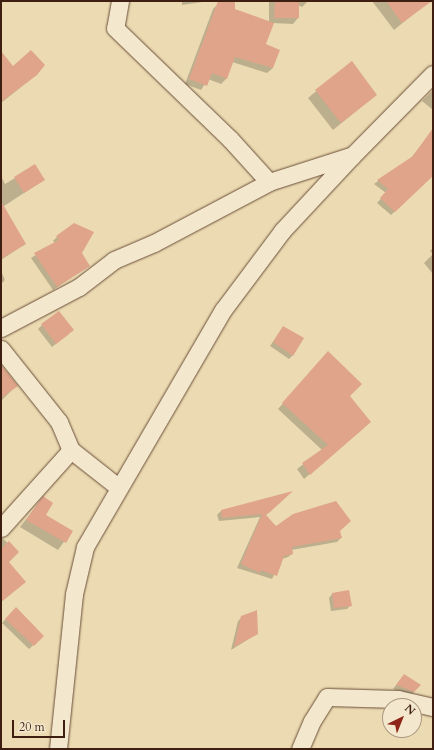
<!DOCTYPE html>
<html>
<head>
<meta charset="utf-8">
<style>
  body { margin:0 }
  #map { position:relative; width:434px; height:750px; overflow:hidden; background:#ecdbb2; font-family:Cardo,serif }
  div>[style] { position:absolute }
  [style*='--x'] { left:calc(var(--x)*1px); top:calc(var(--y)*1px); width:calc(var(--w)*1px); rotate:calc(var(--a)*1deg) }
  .shadow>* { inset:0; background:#0003 }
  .building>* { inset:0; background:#dfa48a }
  .roads { filter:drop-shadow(0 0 1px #6a4d39) drop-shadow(0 0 1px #6a4d39) }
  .street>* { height:17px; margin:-8.5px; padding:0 8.5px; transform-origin:8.5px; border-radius:8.5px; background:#f3e8cd }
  span { translate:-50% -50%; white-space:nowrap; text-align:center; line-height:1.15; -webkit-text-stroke:3px #f3e8cd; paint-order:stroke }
  .frame { position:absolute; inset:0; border:2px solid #3e1e11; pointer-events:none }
  .north { position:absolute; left:382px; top:698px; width:40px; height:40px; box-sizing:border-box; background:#f3e8cd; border:1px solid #ab9782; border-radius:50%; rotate:43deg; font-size:11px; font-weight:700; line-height:16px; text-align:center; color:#3e1e11 }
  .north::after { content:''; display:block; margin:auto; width:14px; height:18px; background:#8f2418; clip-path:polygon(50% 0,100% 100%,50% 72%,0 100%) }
  .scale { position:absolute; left:12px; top:720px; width:53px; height:18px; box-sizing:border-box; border:2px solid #3e1e11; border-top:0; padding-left:5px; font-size:12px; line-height:14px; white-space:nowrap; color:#3e1e11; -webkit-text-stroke:3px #f3e8cd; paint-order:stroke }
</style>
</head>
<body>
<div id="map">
  <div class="shadow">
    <div style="clip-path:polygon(182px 1px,209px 1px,182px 5px)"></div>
    <div style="clip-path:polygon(269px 1px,308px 1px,302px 7px,298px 5px,298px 18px,293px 24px,273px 23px,265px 45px,273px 68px,267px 73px,232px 62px,226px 79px,221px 84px,208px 79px,201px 90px,185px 84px,213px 9px,218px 4px,269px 23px)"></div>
    <div style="clip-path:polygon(372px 1px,416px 1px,421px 8px,394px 30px)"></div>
    <div style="clip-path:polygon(1px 56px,12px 67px,36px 75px,1px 103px)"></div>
    <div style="clip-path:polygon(351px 62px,376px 95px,333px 130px,308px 98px)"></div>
    <div style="clip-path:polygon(433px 90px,433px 110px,422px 101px)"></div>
    <div style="clip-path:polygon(425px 140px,433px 148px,433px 175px,391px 215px,377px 203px,386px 193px,374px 184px,411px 158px)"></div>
    <div style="clip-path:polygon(35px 166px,44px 180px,1px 208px,1px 176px,5px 184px)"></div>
    <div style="clip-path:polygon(1px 234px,25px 244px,1px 260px)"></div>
    <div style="clip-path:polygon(57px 237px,80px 253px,88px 266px,53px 290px,31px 258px,55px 243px,53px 241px)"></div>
    <div style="clip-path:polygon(433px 248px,433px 274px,424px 263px,433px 254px,430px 251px)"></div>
    <div style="clip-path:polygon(1px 271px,5px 280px,1px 284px)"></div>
    <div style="clip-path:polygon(42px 325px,69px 334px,52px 347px,38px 329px)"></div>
    <div style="clip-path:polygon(283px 327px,293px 355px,289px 359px,270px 346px)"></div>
    <div style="clip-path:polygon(328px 352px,365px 427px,304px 479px,297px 469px,322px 450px,278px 409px)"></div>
    <div style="clip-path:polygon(1px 369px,16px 386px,1px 401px)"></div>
    <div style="clip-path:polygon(289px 493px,266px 515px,276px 528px,339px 531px,341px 538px,337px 542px,291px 550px,292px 554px,288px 557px,282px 559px,272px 579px,237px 568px,260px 517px,219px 521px,217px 515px,221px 511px)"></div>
    <div style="clip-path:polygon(43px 498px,45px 515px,72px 531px,58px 550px,20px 527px)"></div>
    <div style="clip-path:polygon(1px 537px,18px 552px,8px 562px,18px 588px,1px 602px)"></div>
    <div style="clip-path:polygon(332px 594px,351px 605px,347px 609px,331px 611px,329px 598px)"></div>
    <div style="clip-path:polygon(16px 608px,43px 636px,29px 649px,2px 623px)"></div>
    <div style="clip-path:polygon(242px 617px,257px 634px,231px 650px,238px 621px)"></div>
    <div style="clip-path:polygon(404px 675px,414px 692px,410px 696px,393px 689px)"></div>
  </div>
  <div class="building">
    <div style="clip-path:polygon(218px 1px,235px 1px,235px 9px,274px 23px,266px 44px,280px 50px,273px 68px,235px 57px,227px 79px,212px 73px,207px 86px,189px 79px)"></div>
    <div style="clip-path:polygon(275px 1px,299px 1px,299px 18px,274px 18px)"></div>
    <div style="clip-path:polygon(386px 1px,432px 1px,402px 23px)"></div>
    <div style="clip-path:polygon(31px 50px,45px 65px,37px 75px,1px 102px,1px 51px,13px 66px)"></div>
    <div style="clip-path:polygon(352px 61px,377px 95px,341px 123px,315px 90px)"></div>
    <div style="clip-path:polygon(433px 128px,433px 176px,395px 212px,380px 198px,388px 189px,377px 180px,413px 156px)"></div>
    <div style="clip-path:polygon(35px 164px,45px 180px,24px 193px,14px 177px)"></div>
    <div style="clip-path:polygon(1px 201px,26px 244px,1px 259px)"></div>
    <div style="clip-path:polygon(74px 223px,94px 232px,82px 253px,90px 266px,57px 287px,34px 253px,59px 240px,56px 236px)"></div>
    <div style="clip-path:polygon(59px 311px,74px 330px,56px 344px,41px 324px)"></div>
    <div style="clip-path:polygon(283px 326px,304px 338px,293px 356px,273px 342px)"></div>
    <div style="clip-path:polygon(328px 351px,362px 384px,350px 396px,371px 422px,310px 475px,302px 463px,328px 445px,282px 403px)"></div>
    <div style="clip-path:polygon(1px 365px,18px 386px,1px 398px)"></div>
    <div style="clip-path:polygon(293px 491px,269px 513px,265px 514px,276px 526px,293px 514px,336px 501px,351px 521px,340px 531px,342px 538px,292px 547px,293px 554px,284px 556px,277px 576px,261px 570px,260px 573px,241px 564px,262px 514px,222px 518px,221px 510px)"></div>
    <div style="clip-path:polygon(43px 496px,53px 503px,46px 515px,73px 531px,66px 543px,26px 520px)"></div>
    <div style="clip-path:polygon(9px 541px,19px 552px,9px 562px,26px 582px,1px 602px,1px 549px)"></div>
    <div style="clip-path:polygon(349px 590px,352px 606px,334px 608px,332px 593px)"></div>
    <div style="clip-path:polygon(16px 607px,44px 636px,34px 646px,5px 619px)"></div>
    <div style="clip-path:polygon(257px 610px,258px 634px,234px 647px,241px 616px)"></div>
    <div style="clip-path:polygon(404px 674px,421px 685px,414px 692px,396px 685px)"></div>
  </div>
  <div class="roads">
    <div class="street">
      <div style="--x:120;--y:1;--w:27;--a:100"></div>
      <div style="--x:115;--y:28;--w:160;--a:44"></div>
      <div style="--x:230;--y:139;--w:58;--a:47.8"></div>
      <div style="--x:1;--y:328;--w:88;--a:-27.7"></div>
      <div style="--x:79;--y:287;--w:44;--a:-37.6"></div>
      <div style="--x:114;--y:260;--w:43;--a:-23"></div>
      <div style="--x:154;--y:243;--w:130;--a:-27.9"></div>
      <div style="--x:269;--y:182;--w:85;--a:-17.8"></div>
      <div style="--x:1;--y:349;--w:93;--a:51.5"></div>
      <div style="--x:59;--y:422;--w:30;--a:67"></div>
      <div style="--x:71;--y:450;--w:60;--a:38.2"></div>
      <div style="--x:1;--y:528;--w:105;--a:-48.1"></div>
      <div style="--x:58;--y:749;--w:156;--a:-84.1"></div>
      <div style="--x:74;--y:594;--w:48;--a:-76.8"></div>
      <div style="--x:85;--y:547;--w:274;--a:-59.8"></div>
      <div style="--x:223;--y:310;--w:99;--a:-53.2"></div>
      <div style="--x:282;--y:231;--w:103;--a:-47"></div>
      <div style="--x:352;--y:156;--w:115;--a:-45.4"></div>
      <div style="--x:300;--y:749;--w:30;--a:-67"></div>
      <div style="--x:312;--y:721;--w:28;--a:-58"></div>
      <div style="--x:327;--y:697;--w:71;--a:1.6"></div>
      <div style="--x:398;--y:699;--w:36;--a:13"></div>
    </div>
  </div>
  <div class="frame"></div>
  <div class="north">N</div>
  <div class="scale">20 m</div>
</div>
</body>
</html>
